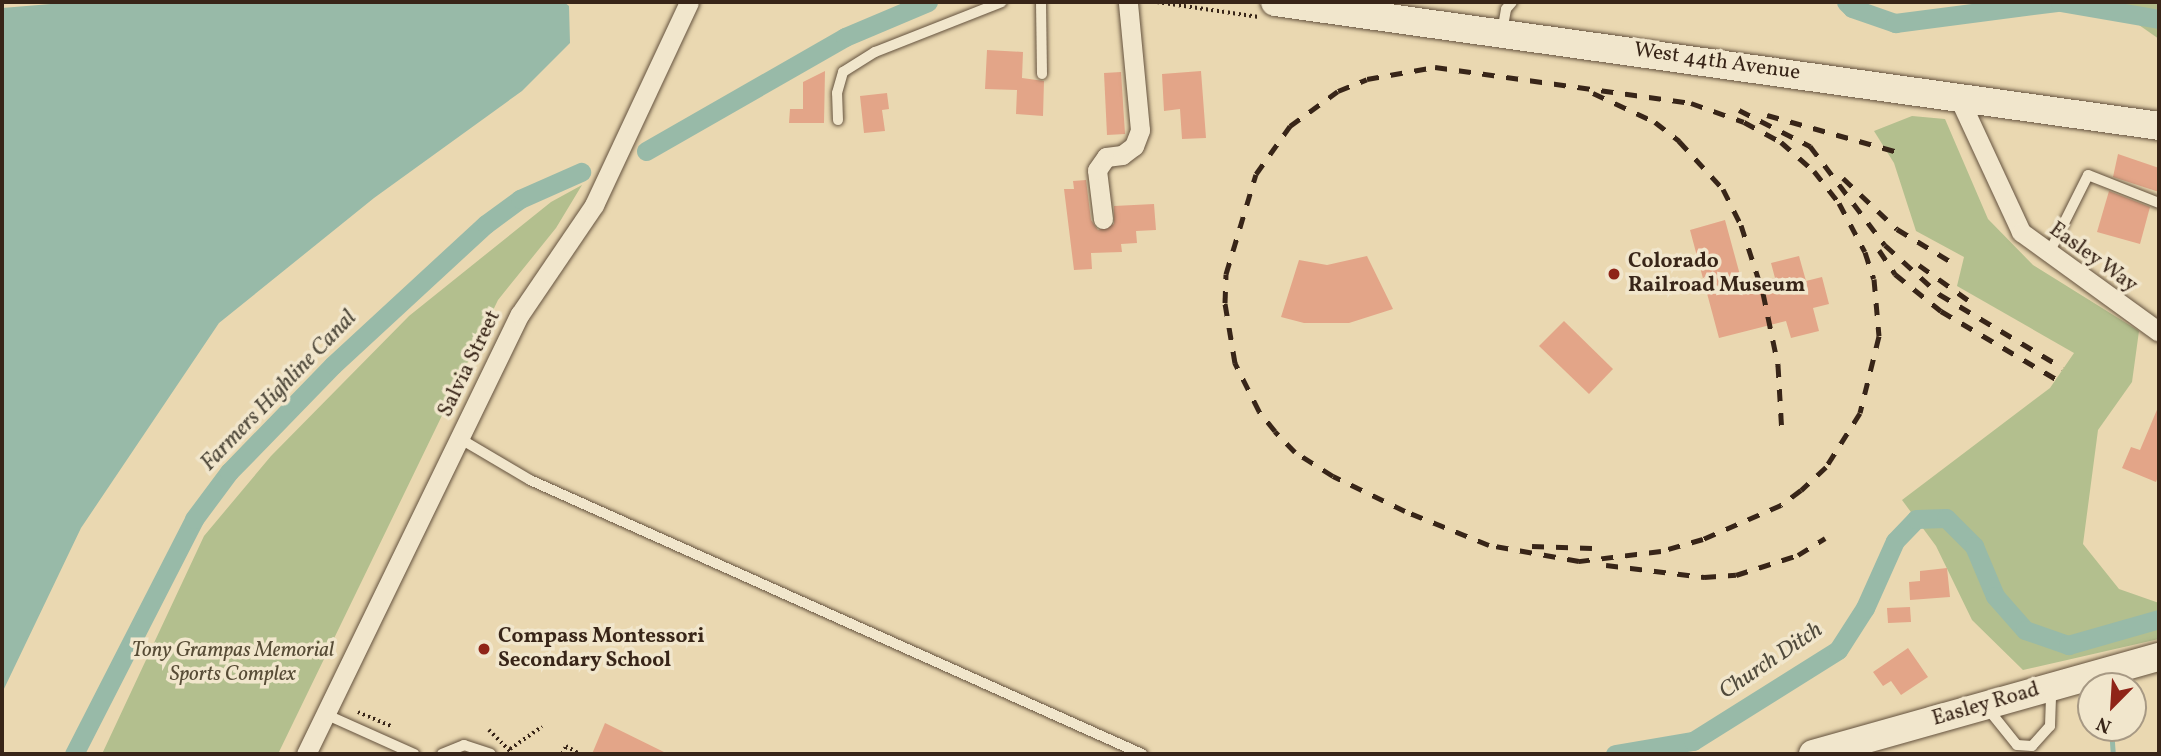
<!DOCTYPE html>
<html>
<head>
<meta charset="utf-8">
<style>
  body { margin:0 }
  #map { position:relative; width:2161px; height:756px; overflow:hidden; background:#ead8b1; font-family:Vollkorn,serif }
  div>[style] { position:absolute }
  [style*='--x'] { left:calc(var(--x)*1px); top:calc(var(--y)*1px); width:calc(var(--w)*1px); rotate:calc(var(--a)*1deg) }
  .green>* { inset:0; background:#b3bf8e }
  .water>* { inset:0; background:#98baa8 }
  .stream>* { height:5px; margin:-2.5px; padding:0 2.5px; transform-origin:2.5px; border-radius:2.5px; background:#98baa8 }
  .canal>* { height:19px; margin:-9.5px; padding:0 9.5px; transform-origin:9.5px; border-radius:9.5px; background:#98baa8 }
  .building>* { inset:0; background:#e3a588 }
  .path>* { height:3.5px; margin-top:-1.75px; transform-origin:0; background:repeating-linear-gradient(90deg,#382518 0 2px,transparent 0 5.5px) }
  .roads { filter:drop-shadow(0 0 2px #64523e) drop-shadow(0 0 2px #64523e) }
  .lane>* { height:10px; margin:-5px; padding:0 5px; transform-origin:5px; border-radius:5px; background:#f1e6cc }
  .street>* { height:19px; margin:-9.5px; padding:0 9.5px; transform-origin:9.5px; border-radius:9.5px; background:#f1e6cc }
  .secondary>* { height:28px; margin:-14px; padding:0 14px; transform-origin:14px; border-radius:14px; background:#f1e6cc }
  .rail>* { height:5px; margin-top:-2.5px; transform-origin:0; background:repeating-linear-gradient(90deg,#382518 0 12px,transparent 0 24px) }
  .dots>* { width:19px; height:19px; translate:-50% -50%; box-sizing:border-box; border:4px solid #f1e6cc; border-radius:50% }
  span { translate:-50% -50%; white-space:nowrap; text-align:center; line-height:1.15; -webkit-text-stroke:7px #f1e6cc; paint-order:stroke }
  .street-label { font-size:21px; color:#382518 }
  .poi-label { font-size:21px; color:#382518; font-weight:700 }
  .left { translate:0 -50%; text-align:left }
  .park-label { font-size:21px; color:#574c36; font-style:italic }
  .water-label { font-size:23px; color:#504a3c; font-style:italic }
  .frame { position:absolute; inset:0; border:4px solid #382518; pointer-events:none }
  .north { position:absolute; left:2077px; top:672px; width:70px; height:70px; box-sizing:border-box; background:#f1e6cc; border:2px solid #a79984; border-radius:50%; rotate:204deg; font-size:19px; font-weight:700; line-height:28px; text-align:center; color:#382518 }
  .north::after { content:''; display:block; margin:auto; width:24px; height:32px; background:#8f2418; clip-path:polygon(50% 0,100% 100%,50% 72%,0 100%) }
</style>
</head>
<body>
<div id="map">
  <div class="green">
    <div style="clip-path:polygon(2106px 2px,2159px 2px,2159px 39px)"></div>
    <div style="clip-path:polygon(1912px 116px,1945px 119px,1988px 219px,2033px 265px,2139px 331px,2132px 382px,2098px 430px,2083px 544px,2119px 589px,2159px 603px,2159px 639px,2023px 670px,1972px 620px,1936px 546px,1902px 500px,2050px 388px,2074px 353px,1957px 286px,1964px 257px,1916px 231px,1894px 163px,1874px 131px)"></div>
    <div style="clip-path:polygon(582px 185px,556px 228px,498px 300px,278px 754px,102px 754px,204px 536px,271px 456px,409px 316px,551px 202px)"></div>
  </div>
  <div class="water">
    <div style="clip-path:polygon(75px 2px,564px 2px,569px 6px,570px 43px,522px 91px,374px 198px,219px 323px,81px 528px,2px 693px,2px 8px)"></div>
  </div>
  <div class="stream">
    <div style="--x:2111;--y:728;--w:26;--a:86"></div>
  </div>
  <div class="canal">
    <div style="--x:1846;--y:2;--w:8;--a:45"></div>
    <div style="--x:1852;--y:8;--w:46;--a:19.2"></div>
    <div style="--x:1895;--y:23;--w:163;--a:-7.4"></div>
    <div style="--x:2060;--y:2;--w:100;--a:9.7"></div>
    <div style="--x:646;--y:151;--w:229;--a:-29.8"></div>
    <div style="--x:845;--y:37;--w:90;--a:-22.9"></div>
    <div style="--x:74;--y:754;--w:264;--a:-62.9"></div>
    <div style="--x:194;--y:519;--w:59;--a:-53.3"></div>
    <div style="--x:229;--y:472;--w:149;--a:-45.8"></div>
    <div style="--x:333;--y:365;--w:208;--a:-42.7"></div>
    <div style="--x:486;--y:224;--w:42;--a:-36.3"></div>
    <div style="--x:520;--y:199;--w:67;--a:-23.9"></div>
    <div style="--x:1615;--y:754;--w:79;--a:-9.5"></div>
    <div style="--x:1693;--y:741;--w:171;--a:-32.1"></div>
    <div style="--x:1838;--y:650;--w:50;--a:-57.3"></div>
    <div style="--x:1865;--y:608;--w:73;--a:-65.9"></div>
    <div style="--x:1895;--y:541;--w:30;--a:-46"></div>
    <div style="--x:1916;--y:519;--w:30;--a:-2"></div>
    <div style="--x:1946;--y:518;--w:40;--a:45"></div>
    <div style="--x:1974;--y:546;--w:54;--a:67.2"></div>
    <div style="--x:1995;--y:596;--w:45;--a:48.6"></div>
    <div style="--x:2025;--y:630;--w:46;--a:19.2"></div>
    <div style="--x:2068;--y:645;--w:95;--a:-15.9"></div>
  </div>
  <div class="building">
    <div style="clip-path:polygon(987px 50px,1023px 52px,1022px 78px,1044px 81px,1043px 116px,1016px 114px,1017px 90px,985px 89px)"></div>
    <div style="clip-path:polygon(825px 71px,824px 123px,789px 123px,790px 109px,803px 109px,803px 82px)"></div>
    <div style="clip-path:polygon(1201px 71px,1206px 138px,1182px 139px,1180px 109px,1164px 111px,1162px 74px)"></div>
    <div style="clip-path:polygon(1121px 72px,1125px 134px,1107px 135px,1104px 73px)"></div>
    <div style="clip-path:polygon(887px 93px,889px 109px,882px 110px,885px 131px,864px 133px,860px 96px)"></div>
    <div style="clip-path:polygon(2118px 154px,2159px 168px,2159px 192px,2113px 177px)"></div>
    <div style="clip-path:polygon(1086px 180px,1091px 220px,1098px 230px,1114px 224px,1114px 206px,1154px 204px,1156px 230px,1136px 231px,1137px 243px,1121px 244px,1122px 252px,1091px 253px,1092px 269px,1074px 270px,1064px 189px,1074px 189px,1073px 181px)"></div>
    <div style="clip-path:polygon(2109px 191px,2150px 207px,2140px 244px,2097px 232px)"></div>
    <div style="clip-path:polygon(1725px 220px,1743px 286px,1775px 278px,1771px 263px,1799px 256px,1806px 281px,1822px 277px,1829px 304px,1813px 308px,1819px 331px,1791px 338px,1786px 321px,1719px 338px,1690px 230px)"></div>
    <div style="clip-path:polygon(1367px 256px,1393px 309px,1349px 323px,1304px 323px,1281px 317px,1299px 260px,1327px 265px)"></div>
    <div style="clip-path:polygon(1564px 321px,1613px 369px,1589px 394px,1539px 346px)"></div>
    <div style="clip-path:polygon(2159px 405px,2159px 474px,2156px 482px,2122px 468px,2131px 447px,2140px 450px)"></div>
    <div style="clip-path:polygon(1947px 568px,1950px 597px,1910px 600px,1909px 582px,1920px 581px,1920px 571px)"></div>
    <div style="clip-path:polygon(1910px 607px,1911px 622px,1888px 623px,1887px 608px)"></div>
    <div style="clip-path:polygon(1908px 648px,1928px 677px,1901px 695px,1891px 681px,1883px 686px,1873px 672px)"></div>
    <div style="clip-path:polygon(605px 723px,668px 754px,592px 754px)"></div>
  </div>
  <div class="path">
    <div style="--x:1157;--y:2;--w:103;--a:8.4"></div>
    <div style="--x:358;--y:712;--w:38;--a:23"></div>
    <div style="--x:489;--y:730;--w:34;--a:45"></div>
    <div style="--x:510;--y:749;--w:39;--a:-35"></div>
    <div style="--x:562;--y:754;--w:9;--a:-63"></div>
    <div style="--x:566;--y:746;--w:16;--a:30"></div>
  </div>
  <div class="roads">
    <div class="lane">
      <div style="--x:1041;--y:2;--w:72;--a:89.2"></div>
      <div style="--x:1502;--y:32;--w:23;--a:-80"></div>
      <div style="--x:1506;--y:9;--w:9;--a:-49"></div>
      <div style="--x:838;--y:120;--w:27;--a:-92"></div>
      <div style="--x:837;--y:93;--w:22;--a:-74"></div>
      <div style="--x:843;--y:72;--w:38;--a:-32"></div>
      <div style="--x:875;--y:52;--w:136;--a:-21.5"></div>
      <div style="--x:2049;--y:253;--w:87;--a:-63.4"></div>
      <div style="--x:2088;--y:175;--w:76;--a:21.5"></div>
      <div style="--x:459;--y:438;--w:82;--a:30.6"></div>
      <div style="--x:530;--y:480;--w:671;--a:24.12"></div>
      <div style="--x:1988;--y:709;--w:46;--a:51.1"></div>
      <div style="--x:2017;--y:745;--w:15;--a:4"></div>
      <div style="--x:2032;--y:746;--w:27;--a:-48"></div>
      <div style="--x:2050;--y:726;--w:36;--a:-88"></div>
      <div style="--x:325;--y:714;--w:98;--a:24.2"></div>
      <div style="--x:442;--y:754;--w:24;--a:-22"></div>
      <div style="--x:464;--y:745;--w:28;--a:18"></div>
    </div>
    <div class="street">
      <div style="--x:1958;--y:96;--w:150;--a:65.1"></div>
      <div style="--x:2021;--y:232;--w:170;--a:35.9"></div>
      <div style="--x:1103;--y:219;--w:49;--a:-97"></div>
      <div style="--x:1097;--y:170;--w:16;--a:-55"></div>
      <div style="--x:1106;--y:157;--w:16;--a:-7"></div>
      <div style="--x:1122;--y:155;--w:15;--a:-37"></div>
      <div style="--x:1134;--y:146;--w:17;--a:-69"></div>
      <div style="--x:1140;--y:130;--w:129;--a:-95.4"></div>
      <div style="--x:306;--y:754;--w:489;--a:-64.1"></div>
      <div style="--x:520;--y:314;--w:132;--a:-55.8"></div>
      <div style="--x:594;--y:205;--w:224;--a:-64.9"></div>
    </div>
    <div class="secondary">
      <div style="--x:1275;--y:2;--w:893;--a:7.98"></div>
      <div style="--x:1813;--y:754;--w:359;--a:-15.7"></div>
    </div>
  </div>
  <div class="rail">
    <div style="--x:1435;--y:67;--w:259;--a:8"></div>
    <div style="--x:1691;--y:103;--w:56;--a:19.7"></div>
    <div style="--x:1744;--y:122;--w:42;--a:28.4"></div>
    <div style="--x:1781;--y:142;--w:44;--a:41.3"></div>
    <div style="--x:1814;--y:171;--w:41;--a:52"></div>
    <div style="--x:1839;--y:203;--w:55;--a:62"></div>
    <div style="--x:1865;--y:252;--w:28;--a:72"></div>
    <div style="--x:1874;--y:279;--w:57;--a:85"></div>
    <div style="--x:1879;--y:336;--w:79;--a:103.9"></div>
    <div style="--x:1860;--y:413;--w:64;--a:122.2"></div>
    <div style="--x:1826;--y:467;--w:34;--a:137"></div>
    <div style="--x:1801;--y:490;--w:25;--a:143"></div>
    <div style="--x:1781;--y:505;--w:85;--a:156.4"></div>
    <div style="--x:1703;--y:539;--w:44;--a:164.1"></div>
    <div style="--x:1661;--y:551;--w:83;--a:173"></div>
    <div style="--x:1579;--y:561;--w:91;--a:-169.9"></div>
    <div style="--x:1489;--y:545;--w:91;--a:-158"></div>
    <div style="--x:1405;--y:511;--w:80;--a:-154.1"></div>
    <div style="--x:1333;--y:476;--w:45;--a:-147.7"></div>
    <div style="--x:1295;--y:452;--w:29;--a:-134"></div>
    <div style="--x:1275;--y:431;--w:26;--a:-129"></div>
    <div style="--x:1259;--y:411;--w:54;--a:-116.6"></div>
    <div style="--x:1235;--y:363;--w:61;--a:-99.5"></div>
    <div style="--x:1225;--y:303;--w:29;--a:-88"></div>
    <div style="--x:1226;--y:274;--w:104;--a:-73.3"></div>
    <div style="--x:1256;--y:174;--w:59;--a:-54.7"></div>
    <div style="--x:1290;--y:126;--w:59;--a:-36.1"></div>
    <div style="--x:1338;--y:91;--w:31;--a:-22"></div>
    <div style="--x:1367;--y:79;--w:69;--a:-10"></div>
    <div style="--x:1593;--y:93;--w:68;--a:25.1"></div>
    <div style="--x:1655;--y:122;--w:31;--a:38"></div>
    <div style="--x:1679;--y:141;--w:65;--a:47.5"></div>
    <div style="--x:1723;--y:189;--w:40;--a:63.4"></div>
    <div style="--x:1741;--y:225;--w:71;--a:72.1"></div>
    <div style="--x:1763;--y:293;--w:74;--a:78.2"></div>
    <div style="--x:1778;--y:365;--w:70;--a:86.7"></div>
    <div style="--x:1739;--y:110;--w:80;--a:26.9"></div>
    <div style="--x:1810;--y:146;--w:124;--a:52.9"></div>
    <div style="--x:1885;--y:245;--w:73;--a:42.2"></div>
    <div style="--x:1939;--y:294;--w:144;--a:30.8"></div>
    <div style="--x:1767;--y:115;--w:136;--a:15.8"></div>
    <div style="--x:1843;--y:178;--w:74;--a:43.4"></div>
    <div style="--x:1897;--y:229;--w:71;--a:31.2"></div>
    <div style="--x:1879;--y:250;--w:29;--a:56"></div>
    <div style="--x:1895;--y:274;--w:59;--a:38.8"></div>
    <div style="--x:1941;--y:311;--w:139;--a:30.6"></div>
    <div style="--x:1919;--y:265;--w:60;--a:35.5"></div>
    <div style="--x:1532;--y:546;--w:60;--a:1.9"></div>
    <div style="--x:1606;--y:565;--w:99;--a:7"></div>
    <div style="--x:1704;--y:577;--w:32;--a:-4"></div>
    <div style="--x:1736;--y:575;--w:65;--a:-17.9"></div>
    <div style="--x:1798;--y:555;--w:32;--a:-32"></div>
  </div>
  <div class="dots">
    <div style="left:1614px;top:274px;background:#8f2418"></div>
    <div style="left:484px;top:649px;background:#8f2418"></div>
  </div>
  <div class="street-label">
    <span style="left:1717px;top:62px;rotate:8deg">West 44th Avenue</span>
    <span style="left:2093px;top:258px;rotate:36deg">Easley Way</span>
    <span style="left:470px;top:364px;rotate:-64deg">Salvia Street</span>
    <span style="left:1986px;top:705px;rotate:-16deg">Easley Road</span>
  </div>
  <div class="poi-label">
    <span class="left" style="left:1628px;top:274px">Colorado<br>Railroad Museum</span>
    <span class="left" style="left:498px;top:649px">Compass Montessori<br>Secondary School</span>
  </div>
  <div class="park-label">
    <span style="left:233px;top:663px">Tony Grampas Memorial<br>Sports Complex</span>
  </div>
  <div class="water-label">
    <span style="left:279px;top:391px;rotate:-46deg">Farmers Highline Canal</span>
    <span style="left:1771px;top:661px;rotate:-34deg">Church Ditch</span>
  </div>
  <div class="frame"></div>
  <div class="north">N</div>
</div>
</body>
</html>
